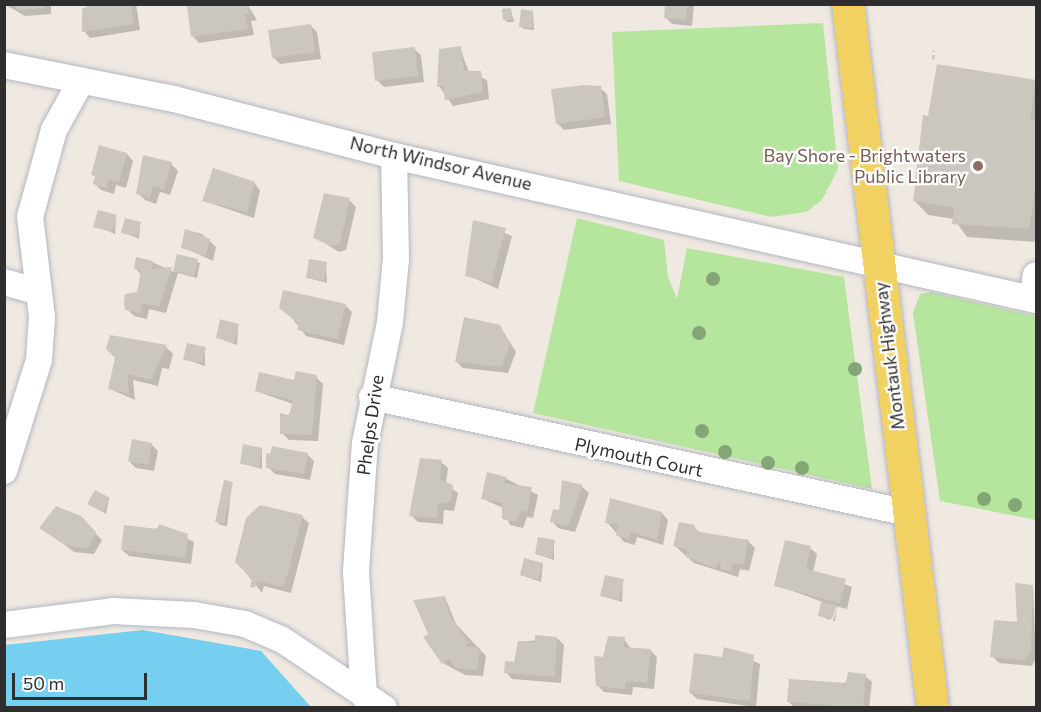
<!DOCTYPE html>
<html>
<head>
<meta charset="utf-8">
<style>
  body { margin:0 }
  #map { position:relative; width:1041px; height:712px; overflow:hidden; background:#efe9e1; font-family:Commissioner,sans-serif }
  div>[style] { position:absolute }
  [style*='--x'] { left:calc(var(--x)*1px); top:calc(var(--y)*1px); width:calc(var(--w)*1px); rotate:calc(var(--a)*1deg) }
  .green>* { inset:0; background:#b6e59e }
  .water>* { inset:0; background:#75cff0 }
  .shadow>* { inset:0; background:#0003 }
  .building>* { inset:0; background:#cbc7bf }
  .path>* { height:3px; margin-top:-1.5px; transform-origin:0; background:repeating-linear-gradient(90deg,#c9c9c9 0 4.5px,transparent 0 7.5px) }
  .roads { filter:drop-shadow(0 0 2px #b4b7c1) drop-shadow(0 0 2px #b4b7c1) }
  .minor>* { height:26px; margin:-13px; padding:0 13px; transform-origin:13px; border-radius:13px; background:#fff }
  .major>* { height:32px; margin:-16px; padding:0 16px; transform-origin:16px; border-radius:16px; background:#f2d163 }
  .trees>* { width:14px; height:14px; margin:-7px; border-radius:50%; background:#84a574 }
  .dots>* { width:16px; height:16px; translate:-50% -50%; box-sizing:border-box; border:3px solid #fff; border-radius:50% }
  span { translate:-50% -50%; white-space:nowrap; text-align:center; line-height:1.15; -webkit-text-stroke:4.5px #fff; paint-order:stroke }
  .education-label { font-size:18px; color:#785e54 }
  .right { translate:-100% -50%; text-align:right }
  .street-label { font-size:18px; color:#2e2e2e }
  .frame { position:absolute; inset:0; border:6px solid #2e2e2e; pointer-events:none }
  .scale { position:absolute; left:12px; top:673px; width:135px; height:27px; box-sizing:border-box; border:3px solid #2e2e2e; border-top:0; padding-left:8px; font-size:18px; line-height:21px; white-space:nowrap; color:#2e2e2e; -webkit-text-stroke:4px #fff; paint-order:stroke }
</style>
</head>
<body>
<div id="map">
  <div class="green">
    <div style="clip-path:polygon(823px 23px,838px 169px,822px 200px,806px 212px,771px 217px,619px 181px,612px 32px)"></div>
    <div style="clip-path:polygon(577px 218px,664px 240px,668px 277px,677px 299px,687px 248px,844px 277px,872px 489px,533px 413px)"></div>
    <div style="clip-path:polygon(931px 292px,1036px 316px,1036px 520px,940px 501px,913px 313px,920px 294px)"></div>
  </div>
  <div class="water">
    <div style="clip-path:polygon(143px 630px,261px 651px,311px 707px,5px 707px,5px 645px)"></div>
  </div>
  <div class="shadow">
    <div style="clip-path:polygon(4px 4px,51px 4px,51px 14px,25px 16px)"></div>
    <div style="clip-path:polygon(94px 4px,136px 4px,140px 30px,90px 38px,84px 31px)"></div>
    <div style="clip-path:polygon(247px 4px,257px 20px,251px 21px,254px 35px,199px 43px,193px 36px,189px 7px)"></div>
    <div style="clip-path:polygon(666px 4px,694px 4px,692px 26px,672px 24px,665px 17px)"></div>
    <div style="clip-path:polygon(511px 10px,514px 22px,507px 22px,504px 19px)"></div>
    <div style="clip-path:polygon(533px 12px,534px 30px,524px 29px,521px 26px)"></div>
    <div style="clip-path:polygon(310px 25px,317px 32px,321px 59px,280px 64px,273px 57px)"></div>
    <div style="clip-path:polygon(460px 48px,469px 72px,487px 80px,489px 99px,453px 106px,439px 86px)"></div>
    <div style="clip-path:polygon(414px 49px,421px 55px,424px 82px,384px 87px,377px 80px)"></div>
    <div style="clip-path:polygon(1036px 82px,1036px 242px,967px 237px,954px 219px,928px 215px,915px 201px,929px 118px)"></div>
    <div style="clip-path:polygon(600px 88px,607px 94px,611px 124px,564px 130px,557px 123px)"></div>
    <div style="clip-path:polygon(127px 154px,133px 161px,126px 188px,116px 185px,114px 194px,101px 190px,94px 183px)"></div>
    <div style="clip-path:polygon(171px 164px,178px 171px,170px 195px,160px 192px,156px 204px,145px 200px,138px 193px)"></div>
    <div style="clip-path:polygon(254px 183px,260px 190px,254px 218px,204px 201px)"></div>
    <div style="clip-path:polygon(349px 200px,356px 207px,346px 250px,339px 252px,315px 237px)"></div>
    <div style="clip-path:polygon(116px 217px,115px 234px,95px 226px)"></div>
    <div style="clip-path:polygon(474px 221px,512px 236px,498px 289px,467px 275px)"></div>
    <div style="clip-path:polygon(140px 224px,139px 239px,123px 232px)"></div>
    <div style="clip-path:polygon(187px 230px,202px 234px,216px 247px,213px 261px,183px 247px)"></div>
    <div style="clip-path:polygon(179px 256px,200px 263px,197px 278px,178px 273px,166px 313px,149px 309px,147px 319px,134px 316px,127px 309px,138px 293px,141px 275px,136px 269px,152px 262px,174px 272px)"></div>
    <div style="clip-path:polygon(326px 263px,327px 283px,308px 278px)"></div>
    <div style="clip-path:polygon(345px 305px,352px 312px,344px 345px,306px 336px,284px 308px)"></div>
    <div style="clip-path:polygon(238px 325px,237px 345px,218px 338px)"></div>
    <div style="clip-path:polygon(504px 333px,516px 352px,508px 373px,463px 368px,456px 361px)"></div>
    <div style="clip-path:polygon(111px 336px,166px 347px,173px 354px,169px 369px,162px 368px,158px 386px,133px 380px,135px 400px,110px 389px,117px 358px)"></div>
    <div style="clip-path:polygon(205px 348px,205px 366px,185px 359px)"></div>
    <div style="clip-path:polygon(316px 377px,323px 384px,318px 441px,289px 440px,282px 433px,293px 404px,256px 391px)"></div>
    <div style="clip-path:polygon(151px 444px,158px 451px,154px 471px,136px 468px,129px 461px)"></div>
    <div style="clip-path:polygon(262px 449px,262px 469px,241px 463px)"></div>
    <div style="clip-path:polygon(307px 454px,314px 461px,310px 480px,275px 474px,268px 467px)"></div>
    <div style="clip-path:polygon(441px 462px,448px 468px,446px 484px,458px 493px,454px 511px,444px 510px,443px 524px,418px 522px,411px 515px)"></div>
    <div style="clip-path:polygon(505px 478px,538px 495px,533px 518px,527px 517px,523px 528px,510px 525px,503px 508px,483px 499px)"></div>
    <div style="clip-path:polygon(232px 484px,227px 526px,220px 525px,217px 522px)"></div>
    <div style="clip-path:polygon(582px 487px,589px 493px,575px 532px,558px 528px,552px 521px)"></div>
    <div style="clip-path:polygon(109px 499px,106px 514px,89px 504px)"></div>
    <div style="clip-path:polygon(662px 513px,668px 520px,663px 545px,637px 537px,635px 545px,624px 542px,607px 522px)"></div>
    <div style="clip-path:polygon(302px 517px,309px 523px,291px 593px,264px 586px,262px 593px,237px 562px)"></div>
    <div style="clip-path:polygon(160px 526px,194px 542px,191px 564px,129px 556px,122px 550px)"></div>
    <div style="clip-path:polygon(41px 527px,95px 533px,102px 540px,94px 554px,74px 552px)"></div>
    <div style="clip-path:polygon(694px 527px,701px 534px,748px 541px,755px 548px,749px 571px,740px 569px,738px 577px,694px 563px,675px 546px)"></div>
    <div style="clip-path:polygon(554px 541px,554px 560px,536px 554px)"></div>
    <div style="clip-path:polygon(810px 548px,817px 554px,813px 572px,852px 587px,847px 609px,835px 606px,830px 620px,820px 616px,823px 602px,776px 585px)"></div>
    <div style="clip-path:polygon(543px 564px,541px 582px,521px 575px)"></div>
    <div style="clip-path:polygon(623px 580px,622px 602px,602px 596px)"></div>
    <div style="clip-path:polygon(1033px 586px,1036px 659px,1032px 666px,999px 663px,992px 656px,1019px 624px)"></div>
    <div style="clip-path:polygon(445px 597px,456px 624px,486px 656px,483px 676px,465px 675px,443px 663px,430px 634px)"></div>
    <div style="clip-path:polygon(837px 608px,835px 621px,833px 621px)"></div>
    <div style="clip-path:polygon(557px 638px,564px 645px,561px 683px,512px 679px,506px 672px,515px 664px,519px 642px)"></div>
    <div style="clip-path:polygon(624px 639px,631px 649px,650px 650px,657px 657px,654px 689px,633px 687px,632px 695px,604px 692px,597px 685px,604px 659px)"></div>
    <div style="clip-path:polygon(725px 648px,760px 664px,756px 707px,697px 699px,690px 692px,724px 659px)"></div>
    <div style="clip-path:polygon(865px 676px,872px 682px,869px 708px,795px 708px,788px 701px)"></div>
  </div>
  <div class="building">
    <div style="clip-path:polygon(17px 4px,44px 4px,45px 8px,17px 10px)"></div>
    <div style="clip-path:polygon(93px 4px,131px 4px,134px 24px,82px 32px,82px 9px)"></div>
    <div style="clip-path:polygon(245px 4px,251px 14px,245px 14px,248px 29px,191px 37px,187px 6px)"></div>
    <div style="clip-path:polygon(665px 5px,687px 5px,686px 20px,664px 18px)"></div>
    <div style="clip-path:polygon(511px 8px,512px 20px,503px 20px,502px 9px)"></div>
    <div style="clip-path:polygon(521px 9px,533px 11px,532px 28px,519px 27px)"></div>
    <div style="clip-path:polygon(311px 24px,315px 52px,272px 58px,268px 30px)"></div>
    <div style="clip-path:polygon(461px 46px,464px 71px,481px 71px,483px 92px,445px 100px,443px 86px,437px 87px,439px 49px)"></div>
    <div style="clip-path:polygon(415px 47px,418px 76px,375px 81px,372px 52px)"></div>
    <div style="clip-path:polygon(937px 64px,1036px 80px,1030px 119px,1036px 120px,1036px 185px,1029px 229px,952px 224px,954px 208px,913px 201px,923px 115px,928px 116px)"></div>
    <div style="clip-path:polygon(585px 85px,601px 86px,605px 117px,556px 124px,551px 89px)"></div>
    <div style="clip-path:polygon(99px 145px,127px 153px,119px 182px,109px 180px,107px 188px,93px 184px,95px 176px,91px 175px)"></div>
    <div style="clip-path:polygon(143px 155px,172px 162px,164px 190px,153px 186px,150px 198px,136px 194px)"></div>
    <div style="clip-path:polygon(213px 168px,255px 182px,247px 212px,202px 201px)"></div>
    <div style="clip-path:polygon(324px 193px,350px 198px,340px 243px,331px 246px,313px 238px)"></div>
    <div style="clip-path:polygon(98px 210px,117px 215px,112px 232px,93px 227px)"></div>
    <div style="clip-path:polygon(125px 218px,141px 222px,137px 237px,121px 233px)"></div>
    <div style="clip-path:polygon(473px 220px,506px 228px,491px 283px,465px 276px)"></div>
    <div style="clip-path:polygon(185px 229px,210px 239px,206px 256px,181px 248px)"></div>
    <div style="clip-path:polygon(177px 254px,198px 259px,194px 276px,173px 271px)"></div>
    <div style="clip-path:polygon(136px 257px,153px 261px,152px 269px,172px 267px,159px 307px,142px 303px,141px 313px,125px 310px,124px 304px,125px 294px,137px 292px,141px 271px,134px 269px)"></div>
    <div style="clip-path:polygon(309px 259px,327px 262px,324px 281px,306px 278px)"></div>
    <div style="clip-path:polygon(283px 290px,346px 304px,337px 339px,297px 330px,299px 324px,279px 308px)"></div>
    <div style="clip-path:polygon(464px 317px,500px 325px,510px 344px,502px 367px,455px 362px)"></div>
    <div style="clip-path:polygon(220px 319px,239px 324px,234px 343px,216px 338px)"></div>
    <div style="clip-path:polygon(110px 335px,167px 345px,151px 380px,127px 374px,129px 394px,108px 389px,115px 358px,106px 349px)"></div>
    <div style="clip-path:polygon(187px 343px,206px 347px,202px 363px,183px 360px)"></div>
    <div style="clip-path:polygon(296px 371px,317px 375px,312px 435px,280px 434px,280px 413px,289px 415px,293px 400px,255px 391px,259px 372px,294px 380px)"></div>
    <div style="clip-path:polygon(132px 439px,152px 443px,148px 465px,128px 461px)"></div>
    <div style="clip-path:polygon(243px 444px,262px 448px,259px 467px,240px 464px)"></div>
    <div style="clip-path:polygon(272px 446px,308px 453px,304px 474px,266px 468px,266px 453px,270px 454px)"></div>
    <div style="clip-path:polygon(420px 458px,442px 460px,440px 479px,453px 485px,451px 502px,438px 504px,437px 518px,409px 516px)"></div>
    <div style="clip-path:polygon(487px 472px,506px 477px,504px 483px,532px 487px,527px 512px,521px 511px,516px 522px,502px 519px,502px 503px,481px 499px)"></div>
    <div style="clip-path:polygon(224px 480px,233px 482px,224px 524px,215px 522px)"></div>
    <div style="clip-path:polygon(562px 480px,583px 485px,568px 526px,550px 522px,553px 509px,559px 510px)"></div>
    <div style="clip-path:polygon(95px 490px,110px 498px,103px 512px,87px 504px)"></div>
    <div style="clip-path:polygon(610px 498px,662px 512px,657px 540px,630px 532px,629px 539px,616px 536px,618px 525px,605px 523px)"></div>
    <div style="clip-path:polygon(260px 505px,303px 515px,284px 587px,257px 581px,255px 588px,250px 587px,252px 579px,235px 562px,246px 518px)"></div>
    <div style="clip-path:polygon(56px 506px,81px 516px,96px 532px,88px 548px,66px 546px,39px 528px)"></div>
    <div style="clip-path:polygon(679px 522px,695px 525px,694px 531px,749px 540px,743px 565px,733px 563px,731px 571px,720px 569px,721px 561px,715px 568px,686px 557px,687px 549px,673px 546px)"></div>
    <div style="clip-path:polygon(159px 524px,188px 534px,185px 558px,121px 550px,124px 525px,158px 529px)"></div>
    <div style="clip-path:polygon(538px 537px,555px 540px,552px 558px,535px 554px)"></div>
    <div style="clip-path:polygon(785px 540px,811px 546px,806px 569px,846px 579px,840px 603px,774px 586px)"></div>
    <div style="clip-path:polygon(524px 558px,543px 563px,539px 580px,520px 575px)"></div>
    <div style="clip-path:polygon(605px 575px,624px 579px,619px 600px,600px 596px)"></div>
    <div style="clip-path:polygon(1015px 583px,1033px 585px,1031px 651px,1025px 660px,990px 657px,994px 620px,1017px 622px)"></div>
    <div style="clip-path:polygon(445px 596px,450px 616px,469px 643px,465px 646px,480px 648px,477px 670px,456px 668px,449px 659px,442px 664px,423px 637px,428px 634px,413px 600px)"></div>
    <div style="clip-path:polygon(821px 602px,837px 605px,832px 619px,818px 616px)"></div>
    <div style="clip-path:polygon(535px 635px,557px 637px,555px 677px,504px 673px,505px 661px,514px 662px,518px 641px,535px 642px)"></div>
    <div style="clip-path:polygon(608px 636px,625px 637px,624px 647px,651px 649px,647px 683px,626px 681px,625px 689px,596px 686px,594px 656px,603px 657px)"></div>
    <div style="clip-path:polygon(724px 647px,754px 655px,750px 701px,689px 693px,694px 653px,722px 657px)"></div>
    <div style="clip-path:polygon(848px 672px,866px 674px,863px 708px,787px 702px,789px 679px,846px 683px)"></div>
  </div>
  <div class="path">
    <div style="--x:933;--y:59;--w:9;--a:-84"></div>
  </div>
  <div class="roads">
    <div class="minor">
      <div style="--x:4;--y:65;--w:173;--a:11.3"></div>
      <div style="--x:174;--y:99;--w:227;--a:14.5"></div>
      <div style="--x:394;--y:156;--w:658;--a:12.64"></div>
      <div style="--x:4;--y:282;--w:33;--a:16"></div>
      <div style="--x:1032;--y:299;--w:24;--a:-81"></div>
      <div style="--x:372;--y:397;--w:548;--a:12.21"></div>
      <div style="--x:4;--y:471;--w:116;--a:-72.5"></div>
      <div style="--x:39;--y:360;--w:43;--a:-86"></div>
      <div style="--x:42;--y:317;--w:101;--a:-96.8"></div>
      <div style="--x:30;--y:217;--w:90;--a:-74.6"></div>
      <div style="--x:54;--y:130;--w:54;--a:-61"></div>
      <div style="--x:4;--y:625;--w:110;--a:-7.3"></div>
      <div style="--x:113;--y:611;--w:81;--a:2.8"></div>
      <div style="--x:194;--y:615;--w:52;--a:10"></div>
      <div style="--x:245;--y:624;--w:39;--a:23"></div>
      <div style="--x:281;--y:639;--w:124;--a:33.8"></div>
      <div style="--x:364;--y:696;--w:125;--a:-93.7"></div>
      <div style="--x:356;--y:571;--w:128;--a:-86"></div>
      <div style="--x:365;--y:443;--w:124;--a:-78.3"></div>
      <div style="--x:390;--y:322;--w:63;--a:-84.6"></div>
      <div style="--x:396;--y:259;--w:103;--a:-91.1"></div>
    </div>
    <div class="major">
      <div style="--x:848;--y:4;--w:709;--a:83.12"></div>
    </div>
  </div>
  <div class="trees">
    <div style="left:713px;top:279px"></div>
    <div style="left:699px;top:333px"></div>
    <div style="left:855px;top:369px"></div>
    <div style="left:702px;top:431px"></div>
    <div style="left:725px;top:452px"></div>
    <div style="left:768px;top:463px"></div>
    <div style="left:802px;top:468px"></div>
    <div style="left:984px;top:499px"></div>
    <div style="left:1015px;top:505px"></div>
  </div>
  <div class="dots">
    <div style="left:978px;top:166px;background:#8d6e63"></div>
  </div>
  <div class="education-label">
    <span class="right" style="left:966px;top:166px">Bay Shore - Brightwaters<br>Public Library</span>
  </div>
  <div class="street-label">
    <span style="left:441px;top:163px;rotate:13deg">North Windsor Avenue</span>
    <span style="left:889px;top:356px;rotate:-97deg">Montauk Highway</span>
    <span style="left:370px;top:425px;rotate:-82deg">Phelps Drive</span>
    <span style="left:639px;top:457px;rotate:12deg">Plymouth Court</span>
  </div>
  <div class="frame"></div>
  <div class="scale">50 m</div>
</div>
</body>
</html>
